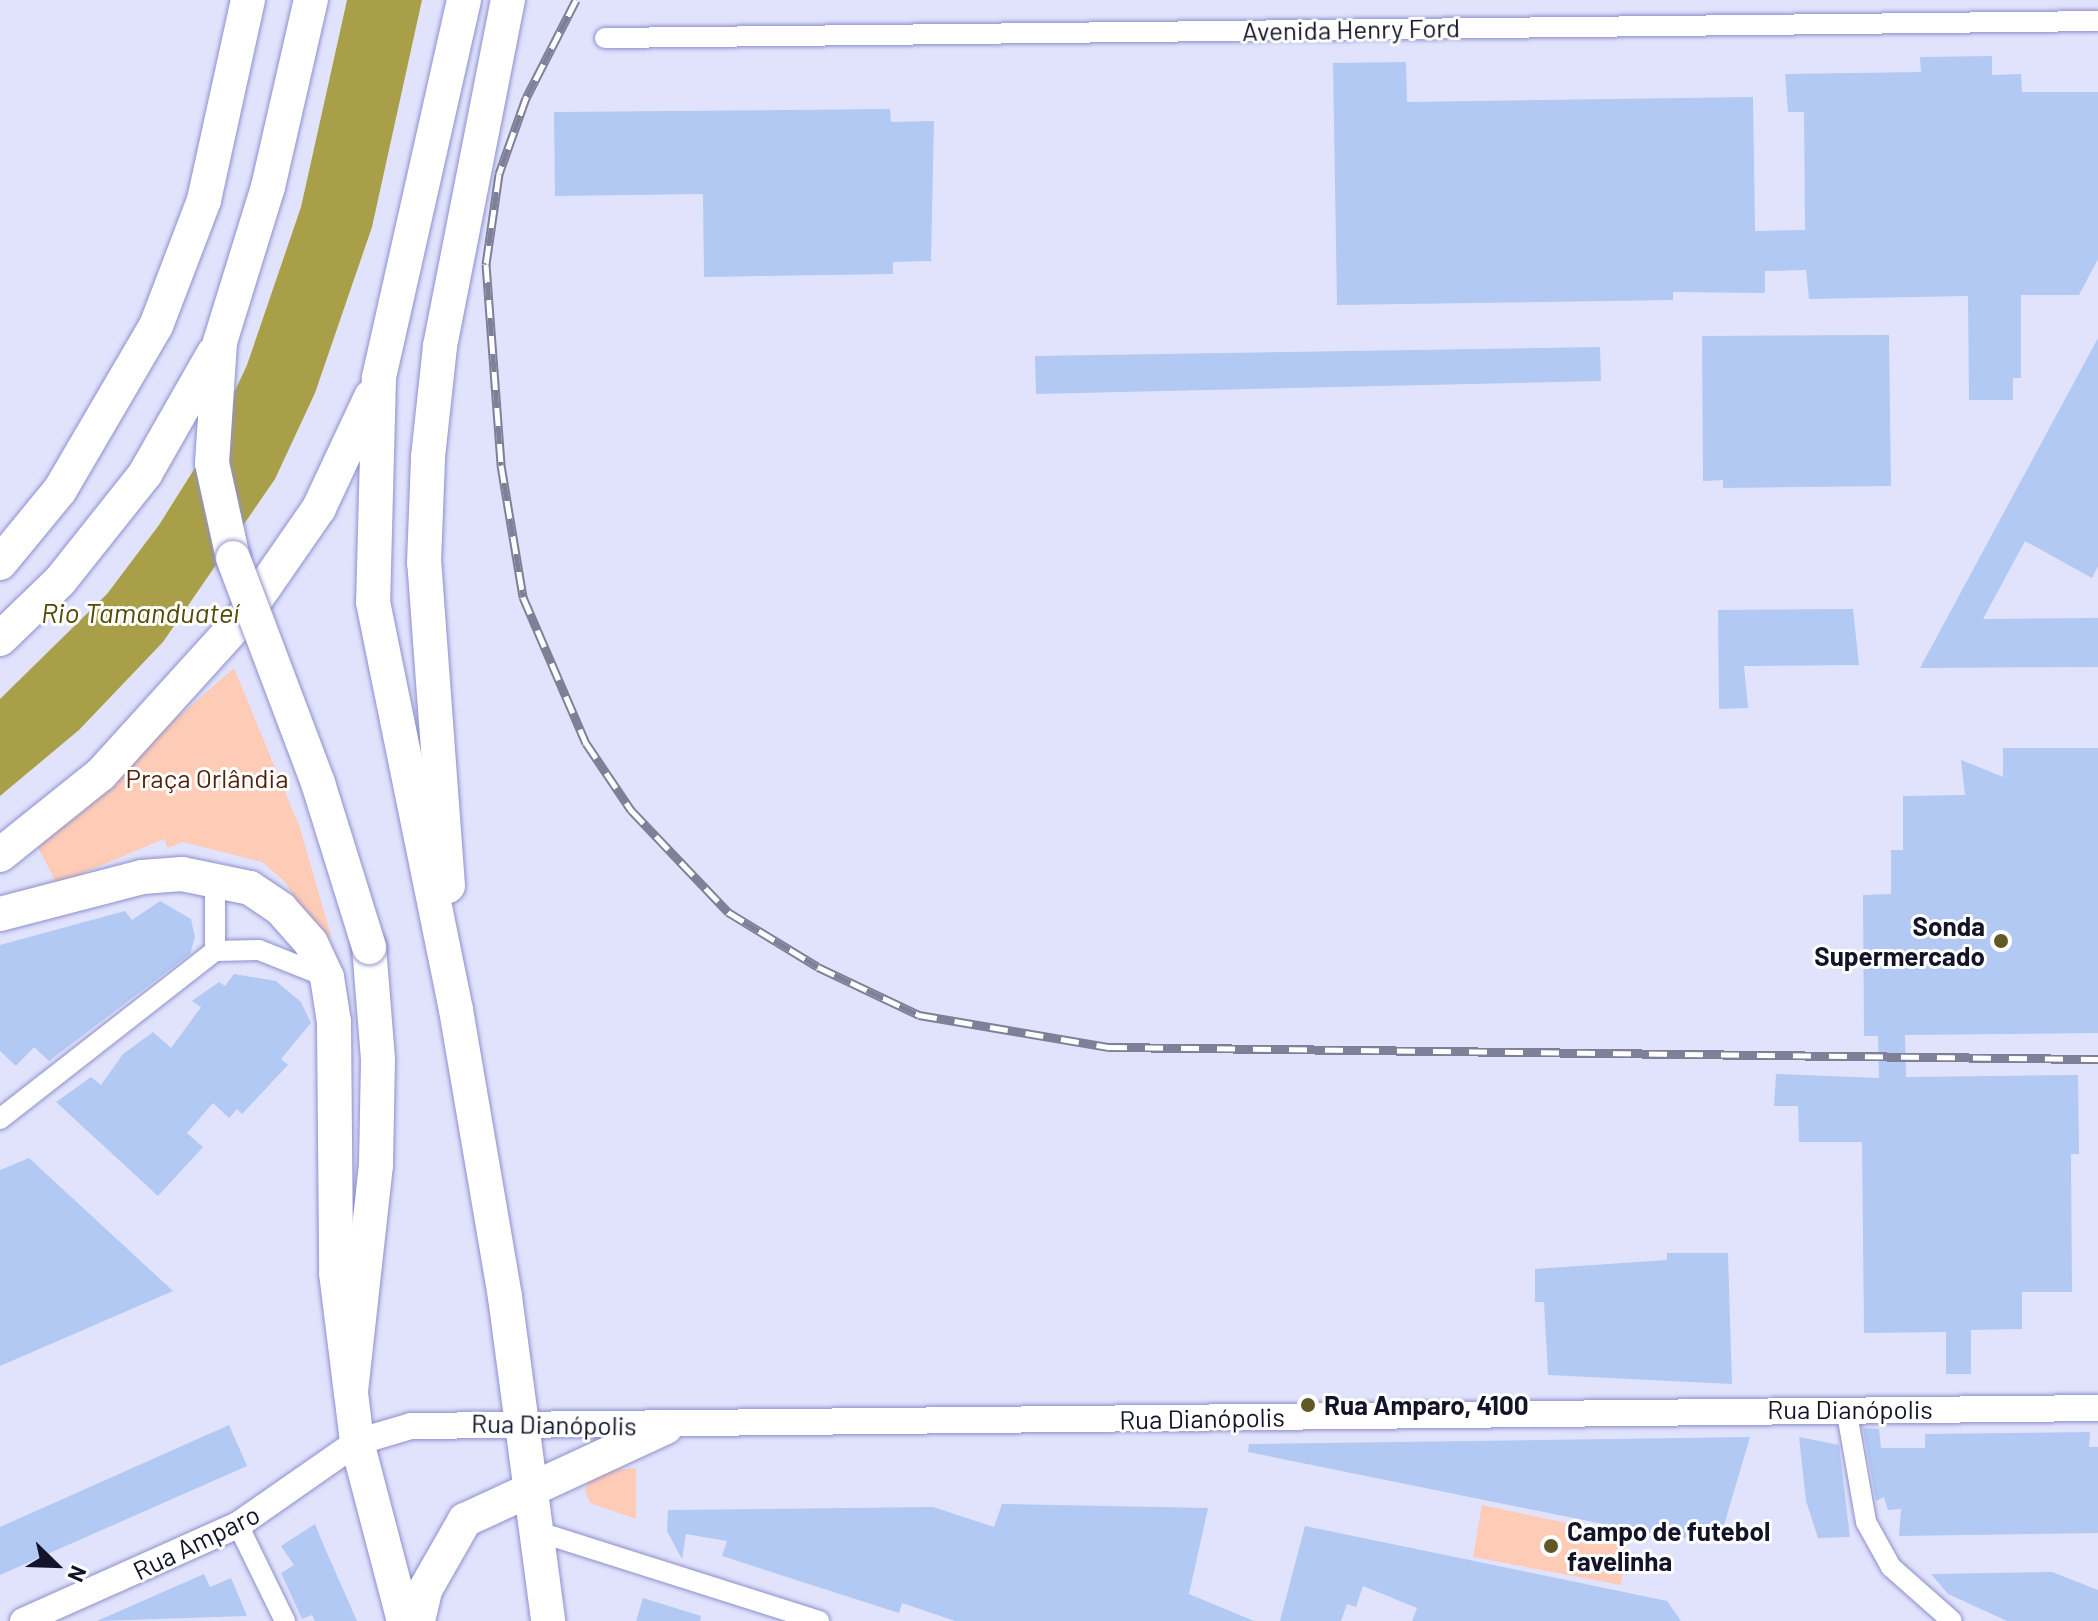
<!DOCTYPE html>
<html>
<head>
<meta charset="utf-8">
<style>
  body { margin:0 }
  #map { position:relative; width:2098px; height:1621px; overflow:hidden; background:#e1e3fd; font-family:Barlow,sans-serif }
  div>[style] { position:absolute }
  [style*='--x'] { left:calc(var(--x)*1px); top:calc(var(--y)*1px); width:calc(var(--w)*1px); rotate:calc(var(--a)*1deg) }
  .green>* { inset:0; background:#fecbb7 }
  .water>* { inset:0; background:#aa9f49 }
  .building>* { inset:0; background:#b1c9f3 }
  .roads { filter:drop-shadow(0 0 2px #8e90cc) drop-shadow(0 0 2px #8e90cc) }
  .minor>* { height:20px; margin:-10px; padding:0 10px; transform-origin:10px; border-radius:10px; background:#fff }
  .tertiary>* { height:26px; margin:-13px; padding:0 13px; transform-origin:13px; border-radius:13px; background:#fff }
  .trunk>* { height:34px; margin:-17px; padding:0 17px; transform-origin:17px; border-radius:17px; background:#fff }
  .rail>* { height:9px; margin-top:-4.5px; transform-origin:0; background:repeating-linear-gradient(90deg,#fff 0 18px,#7e8098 0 36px); box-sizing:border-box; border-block:2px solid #7e8098 }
  .bridges { filter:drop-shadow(0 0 2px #8e90cc) drop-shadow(0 0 2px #8e90cc) }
  .trunk-bridge>* { height:34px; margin:-17px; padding:0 17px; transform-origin:17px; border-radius:17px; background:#fff }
  .dots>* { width:22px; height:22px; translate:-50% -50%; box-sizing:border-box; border:4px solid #fff; border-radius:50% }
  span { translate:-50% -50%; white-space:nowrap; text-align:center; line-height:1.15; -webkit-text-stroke:6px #fff; paint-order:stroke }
  .street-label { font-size:26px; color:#131329 }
  .park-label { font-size:26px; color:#54210b }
  .poi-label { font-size:26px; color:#131329; font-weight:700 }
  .right { translate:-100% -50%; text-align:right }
  .left { translate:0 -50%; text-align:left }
  .water-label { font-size:28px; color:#534a04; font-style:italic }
  .north { position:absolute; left:16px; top:1525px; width:80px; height:80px; -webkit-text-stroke:6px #fff; paint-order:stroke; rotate:113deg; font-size:22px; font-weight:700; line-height:32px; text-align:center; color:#131329 }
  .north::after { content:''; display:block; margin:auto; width:28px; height:36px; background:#131329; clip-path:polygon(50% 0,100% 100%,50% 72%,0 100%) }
</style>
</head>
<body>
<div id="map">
  <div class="green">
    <div style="clip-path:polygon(234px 668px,300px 828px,331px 936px,323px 942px,285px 882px,262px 862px,183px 842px,168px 848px,164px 839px,57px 884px,35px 842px)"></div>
    <div style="clip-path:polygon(636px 1468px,636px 1519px,590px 1503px,585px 1490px,593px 1472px)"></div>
    <div style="clip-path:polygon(1482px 1505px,1628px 1536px,1621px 1585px,1473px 1557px)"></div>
  </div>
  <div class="water">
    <div style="clip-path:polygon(347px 0,422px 0,372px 227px,315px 393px,275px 479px,163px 642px,79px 730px,0 796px,0 699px,107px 594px,159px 525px,210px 444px,247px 365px,301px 207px)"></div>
  </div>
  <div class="building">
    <div style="clip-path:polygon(1992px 56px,1992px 75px,2021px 74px,2022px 92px,2098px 92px,2098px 259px,2079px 295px,2021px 295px,2021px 378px,2013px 378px,2013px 400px,1969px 400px,1968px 296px,1809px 299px,1806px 270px,1765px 271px,1765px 293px,1673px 292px,1673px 300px,1337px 305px,1333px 63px,1406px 62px,1407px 102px,1753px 97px,1755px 231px,1805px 230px,1804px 112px,1788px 112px,1785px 74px,1921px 72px,1920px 57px)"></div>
    <div style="clip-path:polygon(890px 109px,891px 122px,934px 121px,931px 261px,893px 262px,893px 274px,704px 277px,703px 194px,555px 196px,554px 112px)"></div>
    <div style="clip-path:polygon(1889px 335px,1891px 486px,1723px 488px,1723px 480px,1703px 481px,1702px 336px)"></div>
    <div style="clip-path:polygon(2098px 338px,2098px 566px,2092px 578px,2025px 541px,1983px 619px,2098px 618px,2098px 667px,1920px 668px)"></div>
    <div style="clip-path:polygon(1600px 347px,1601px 381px,1036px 394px,1035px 356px)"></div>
    <div style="clip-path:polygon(1853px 609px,1859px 665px,1744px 666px,1748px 708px,1719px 709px,1718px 610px)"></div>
    <div style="clip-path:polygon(2003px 748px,2098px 748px,2098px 1033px,1905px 1035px,1906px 1077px,2078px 1075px,2079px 1154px,2071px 1154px,2072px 1292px,2022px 1292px,2022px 1329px,1971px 1330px,1971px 1374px,1946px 1374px,1946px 1332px,1864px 1333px,1862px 1142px,1799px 1142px,1798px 1106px,1774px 1106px,1776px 1074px,1879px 1078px,1878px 1036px,1864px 1036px,1863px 895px,1891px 894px,1891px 850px,1903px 850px,1903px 796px,1965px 795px,1961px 760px,2003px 777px)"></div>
    <div style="clip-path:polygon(160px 901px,191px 919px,195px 937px,190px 954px,49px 1061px,34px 1047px,16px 1066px,0 1051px,0 945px,125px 911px,132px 920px)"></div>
    <div style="clip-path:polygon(234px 974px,276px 981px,301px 1002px,311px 1023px,281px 1059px,288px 1065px,242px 1114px,237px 1109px,229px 1118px,213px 1103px,187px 1133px,203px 1147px,158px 1196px,56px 1102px,91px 1077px,101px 1085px,123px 1054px,153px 1032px,171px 1048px,201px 1007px,192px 1001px,219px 982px,225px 986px)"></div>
    <div style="clip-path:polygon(29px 1158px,173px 1291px,0 1366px,0 1170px)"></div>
    <div style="clip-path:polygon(1667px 1253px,1728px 1253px,1732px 1384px,1548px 1375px,1544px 1302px,1535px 1302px,1535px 1269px,1667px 1260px)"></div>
    <div style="clip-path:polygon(229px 1425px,247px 1466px,0 1575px,0 1527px)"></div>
    <div style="clip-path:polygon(1863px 1428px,1879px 1429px,1881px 1448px,1925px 1448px,1925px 1434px,2090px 1432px,2089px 1447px,2098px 1447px,2098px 1533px,1899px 1536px,1901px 1509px,1888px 1510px,1884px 1497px,1876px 1501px)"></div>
    <div style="clip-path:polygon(1750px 1437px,1722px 1532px,1677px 1539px,1248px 1452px,1249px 1444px)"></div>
    <div style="clip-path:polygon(1799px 1437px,1839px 1445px,1850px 1537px,1818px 1538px,1806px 1501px)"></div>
    <div style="clip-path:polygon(1002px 1504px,1208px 1508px,1189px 1594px,1254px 1621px,955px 1621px,902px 1603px,899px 1613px,722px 1556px,727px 1541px,686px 1534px,682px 1559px,667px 1531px,668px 1510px,933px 1507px,994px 1527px)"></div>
    <div style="clip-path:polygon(315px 1524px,324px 1546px,357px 1621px,315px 1621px,312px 1615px,302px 1619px,281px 1573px,294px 1565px,281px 1546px)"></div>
    <div style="clip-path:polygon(1305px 1526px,1667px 1601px,1681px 1621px,1412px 1621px,1417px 1608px,1363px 1586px,1356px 1607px,1347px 1604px,1341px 1621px,1280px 1621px)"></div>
    <div style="clip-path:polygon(2052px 1572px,2098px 1590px,2098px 1621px,2007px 1621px,1948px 1594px,1931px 1574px)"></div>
    <div style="clip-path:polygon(204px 1574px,210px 1587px,231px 1578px,247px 1616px,97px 1621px)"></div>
    <div style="clip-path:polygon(643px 1598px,701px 1616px,700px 1621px,636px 1621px)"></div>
  </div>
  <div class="roads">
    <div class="minor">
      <div style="--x:605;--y:38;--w:1493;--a:-0.65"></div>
      <div style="--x:215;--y:951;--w:73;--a:-90"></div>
      <div style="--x:0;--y:1119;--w:273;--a:-38"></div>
      <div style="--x:215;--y:951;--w:44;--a:-1.3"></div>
      <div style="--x:259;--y:950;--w:73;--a:21.7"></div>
      <div style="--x:1846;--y:1408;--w:116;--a:80"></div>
      <div style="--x:1866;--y:1522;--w:51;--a:60.9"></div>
      <div style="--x:1891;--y:1567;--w:81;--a:41.5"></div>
      <div style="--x:238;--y:1525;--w:107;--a:63.9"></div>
      <div style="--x:539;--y:1532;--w:294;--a:17.6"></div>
    </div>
    <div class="tertiary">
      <div style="--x:23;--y:1621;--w:235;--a:-24.1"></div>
      <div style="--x:238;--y:1525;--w:145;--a:-34.9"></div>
      <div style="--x:357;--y:1442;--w:56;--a:-16.5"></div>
      <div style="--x:411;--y:1426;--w:1687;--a:-0.61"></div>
    </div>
    <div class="trunk">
      <div style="--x:464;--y:0;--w:387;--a:102.7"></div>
      <div style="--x:379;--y:378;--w:224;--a:91.5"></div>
      <div style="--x:373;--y:602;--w:416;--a:78.5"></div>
      <div style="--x:456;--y:1010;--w:291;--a:80.3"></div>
      <div style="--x:505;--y:1297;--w:327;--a:82.4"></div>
      <div style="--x:233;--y:558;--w:97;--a:-102.5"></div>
      <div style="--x:212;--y:463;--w:121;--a:-86.2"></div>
      <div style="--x:220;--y:342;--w:162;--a:-72.8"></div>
      <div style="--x:268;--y:187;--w:192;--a:-77.1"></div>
      <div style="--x:0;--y:563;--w:94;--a:-50.6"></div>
      <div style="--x:60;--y:490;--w:190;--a:-59.7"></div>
      <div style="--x:156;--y:326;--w:135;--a:-69.1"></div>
      <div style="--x:204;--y:200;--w:205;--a:-77.6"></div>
      <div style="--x:0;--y:639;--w:83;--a:-44"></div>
      <div style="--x:60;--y:581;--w:137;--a:-51.5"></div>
      <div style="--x:145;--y:474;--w:139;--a:-60.3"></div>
      <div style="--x:0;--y:855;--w:129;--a:-38.7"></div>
      <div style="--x:101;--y:774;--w:215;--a:-47.8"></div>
      <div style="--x:245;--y:615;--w:130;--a:-55.3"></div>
      <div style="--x:319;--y:508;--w:123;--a:-64.9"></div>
      <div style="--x:448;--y:886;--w:324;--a:-94.2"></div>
      <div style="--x:424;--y:563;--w:106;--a:-87.8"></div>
      <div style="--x:428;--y:457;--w:112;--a:-83.8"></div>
      <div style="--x:440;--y:346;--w:353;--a:-78.9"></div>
      <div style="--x:0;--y:914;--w:147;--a:-14.6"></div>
      <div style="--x:142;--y:877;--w:40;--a:-4.3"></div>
      <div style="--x:182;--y:874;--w:69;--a:11.6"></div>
      <div style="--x:250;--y:888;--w:37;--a:34"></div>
      <div style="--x:281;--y:909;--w:45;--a:48.6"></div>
      <div style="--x:311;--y:943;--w:38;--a:65"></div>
      <div style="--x:327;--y:977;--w:46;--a:81.2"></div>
      <div style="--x:334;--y:1022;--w:251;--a:89.5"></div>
      <div style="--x:336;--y:1273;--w:121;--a:82.9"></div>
      <div style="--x:369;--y:947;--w:113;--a:85.4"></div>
      <div style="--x:378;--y:1060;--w:105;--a:91.1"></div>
      <div style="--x:376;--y:1165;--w:229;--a:96.3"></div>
      <div style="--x:351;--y:1393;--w:49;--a:83"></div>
      <div style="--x:357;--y:1442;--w:185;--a:75.3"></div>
      <div style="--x:418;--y:1621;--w:32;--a:-77"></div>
      <div style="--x:425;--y:1590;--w:81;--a:-60.3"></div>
      <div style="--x:465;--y:1520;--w:221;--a:-24.8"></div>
    </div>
  </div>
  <div class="rail">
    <div style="--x:576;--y:0;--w:110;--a:117"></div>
    <div style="--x:526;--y:98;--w:81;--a:109.6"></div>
    <div style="--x:499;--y:174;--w:91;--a:98.2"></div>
    <div style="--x:486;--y:264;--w:202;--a:85.7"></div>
    <div style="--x:501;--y:465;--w:134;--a:80.5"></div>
    <div style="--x:523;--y:597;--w:159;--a:66.7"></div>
    <div style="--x:586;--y:743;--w:81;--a:56.1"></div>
    <div style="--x:631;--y:810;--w:141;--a:46.4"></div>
    <div style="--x:728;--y:912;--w:105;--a:31.4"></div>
    <div style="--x:818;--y:967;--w:112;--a:25.4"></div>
    <div style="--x:919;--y:1015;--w:193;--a:9.6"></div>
    <div style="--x:1109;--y:1047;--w:989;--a:0.7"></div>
  </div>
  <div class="bridges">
    <div class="trunk-bridge">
      <div style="--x:233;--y:558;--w:241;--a:69.3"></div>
      <div style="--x:318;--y:783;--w:172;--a:72.7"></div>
    </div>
  </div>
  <div class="dots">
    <div style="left:2001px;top:941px;background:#605926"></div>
    <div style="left:1308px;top:1405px;background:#605926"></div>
    <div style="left:1551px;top:1546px;background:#605926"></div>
  </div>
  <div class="street-label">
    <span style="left:1351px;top:29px;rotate:-1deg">Avenida Henry Ford</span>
    <span style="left:1850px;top:1409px">Rua Dianópolis</span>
    <span style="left:1202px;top:1418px;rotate:-1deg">Rua Dianópolis</span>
    <span style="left:554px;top:1424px;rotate:1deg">Rua Dianópolis</span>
    <span style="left:196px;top:1542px;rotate:-26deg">Rua Amparo</span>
  </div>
  <div class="park-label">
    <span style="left:207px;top:778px">Praça Orlândia</span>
  </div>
  <div class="poi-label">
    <span class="right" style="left:1985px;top:941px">Sonda<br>Supermercado</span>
    <span class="left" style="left:1324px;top:1405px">Rua Amparo, 4100</span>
    <span class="left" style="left:1567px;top:1546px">Campo de futebol<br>favelinha</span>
  </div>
  <div class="water-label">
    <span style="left:140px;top:612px">Rio Tamanduateí</span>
  </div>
  <div class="north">N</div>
</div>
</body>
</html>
